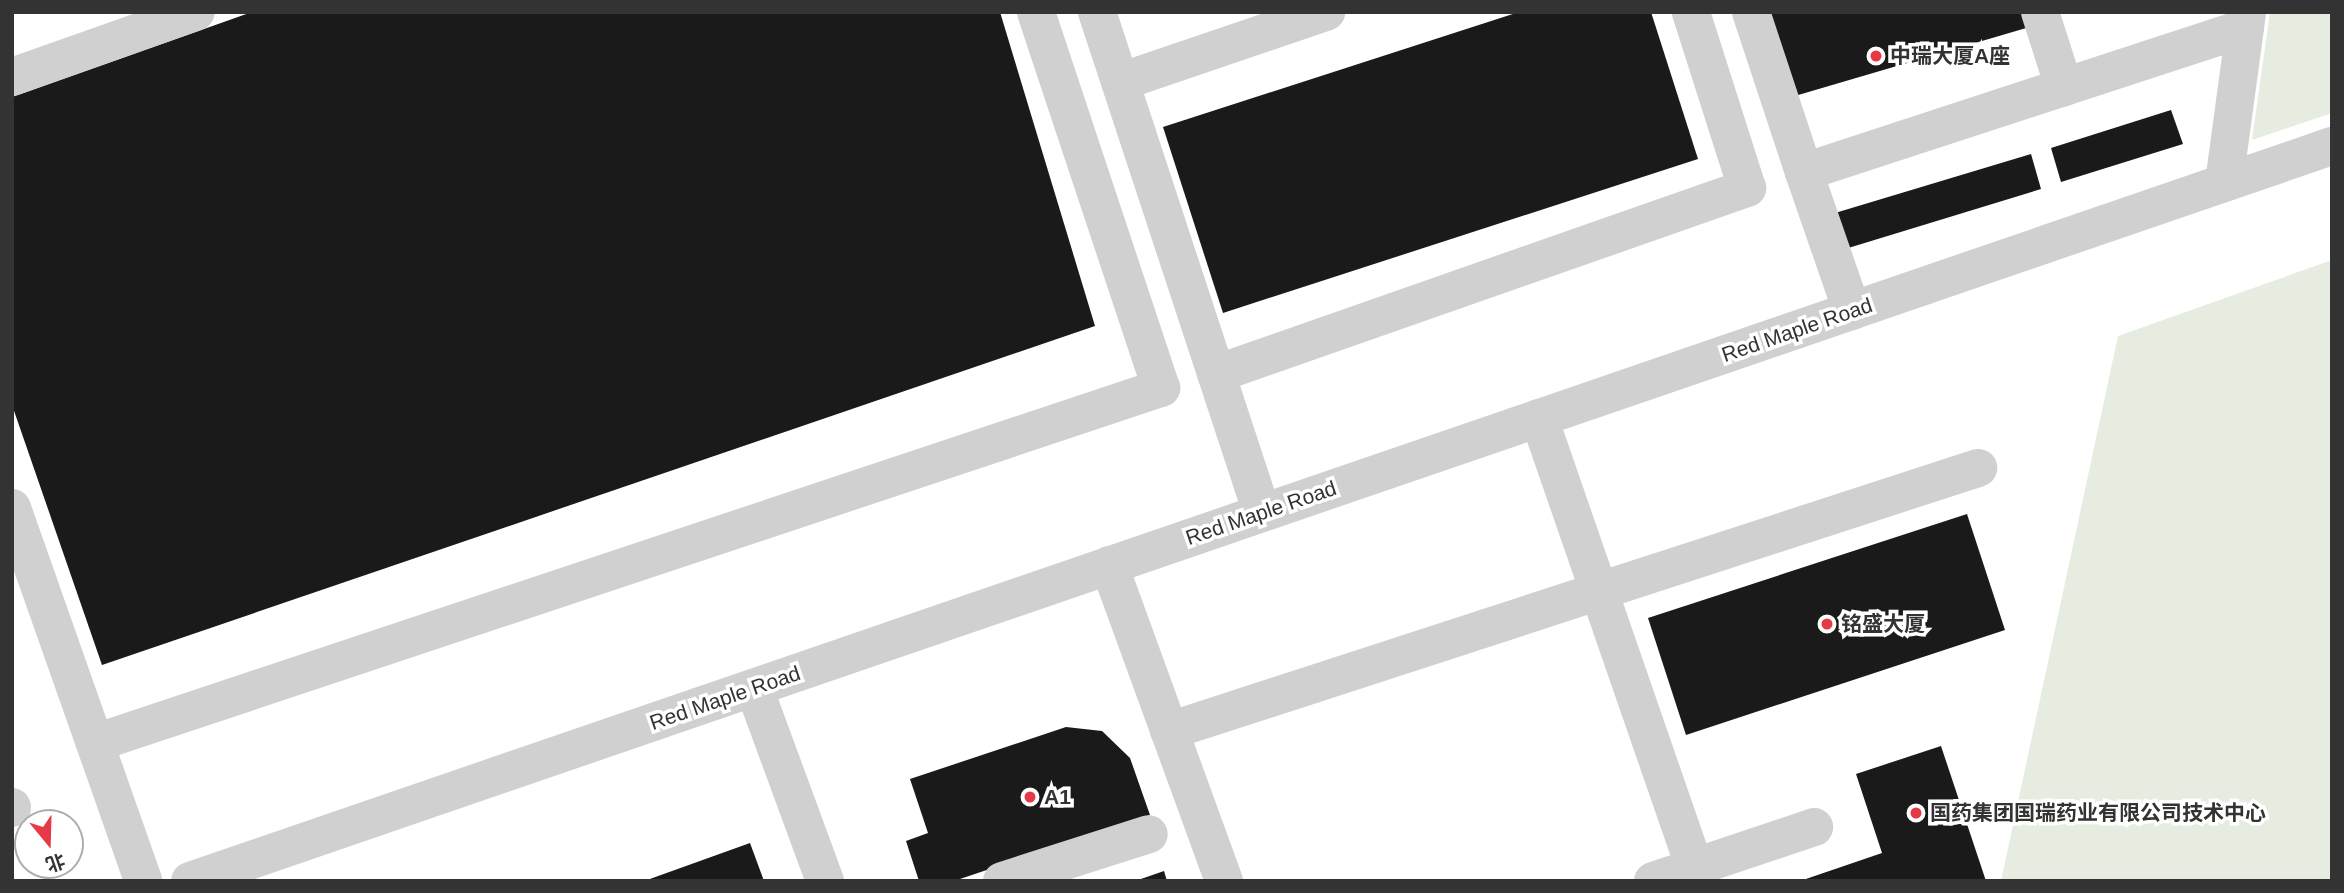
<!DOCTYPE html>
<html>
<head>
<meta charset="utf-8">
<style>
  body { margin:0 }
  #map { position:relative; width:2344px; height:893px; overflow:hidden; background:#fff; font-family:Arial,"Noto Sans SC",sans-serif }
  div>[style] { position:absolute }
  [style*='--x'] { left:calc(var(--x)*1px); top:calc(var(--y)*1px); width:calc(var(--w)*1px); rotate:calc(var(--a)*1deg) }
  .green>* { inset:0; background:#e6ecdf }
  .building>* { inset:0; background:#1a1a1a }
  .minor>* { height:38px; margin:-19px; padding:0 19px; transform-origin:19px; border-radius:19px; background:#d0d0d0 }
  .dots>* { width:19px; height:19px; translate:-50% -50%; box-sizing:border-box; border:4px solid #fff; border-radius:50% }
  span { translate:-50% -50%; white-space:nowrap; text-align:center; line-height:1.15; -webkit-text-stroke:7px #fff; paint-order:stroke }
  .poi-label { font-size:21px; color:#333; font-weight:700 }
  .left { translate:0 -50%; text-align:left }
  .street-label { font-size:21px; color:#333 }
  .frame { position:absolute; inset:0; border:14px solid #333; pointer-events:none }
  .north { position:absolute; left:14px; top:809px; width:70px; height:70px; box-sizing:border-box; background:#fff; border:2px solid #adadad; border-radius:50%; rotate:161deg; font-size:19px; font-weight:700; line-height:28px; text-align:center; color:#333 }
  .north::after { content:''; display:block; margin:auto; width:24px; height:32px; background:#e63946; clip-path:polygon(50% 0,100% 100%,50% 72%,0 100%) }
</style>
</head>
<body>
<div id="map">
  <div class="green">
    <div style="clip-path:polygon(2270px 12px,2332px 12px,2332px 113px,2252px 140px)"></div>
    <div style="clip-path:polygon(2332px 260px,2332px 881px,2001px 881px,2118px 336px)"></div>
  </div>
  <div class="building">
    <div style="clip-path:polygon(252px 12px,1000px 12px,1095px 326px,102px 665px,12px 405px,12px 97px)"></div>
    <div style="clip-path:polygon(1519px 12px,1651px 12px,1698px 159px,1223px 313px,1163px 127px)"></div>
    <div style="clip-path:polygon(1763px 12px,2029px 12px,2033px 26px,1788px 98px)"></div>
    <div style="clip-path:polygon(2171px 110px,2183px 144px,2061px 182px,2051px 148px)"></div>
    <div style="clip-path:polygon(2031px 154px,2041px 189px,1845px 249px,1835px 213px)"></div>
    <div style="clip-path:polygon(1967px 514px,2005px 630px,1686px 735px,1648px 618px)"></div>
    <div style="clip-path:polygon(1066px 727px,1102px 731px,1130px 758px,1150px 815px,954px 881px,919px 881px,906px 841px,928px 833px,910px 779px)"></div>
    <div style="clip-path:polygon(1941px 746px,1986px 881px,1800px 881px,1882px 853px,1856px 774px)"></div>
    <div style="clip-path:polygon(750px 843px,764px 881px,647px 881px,647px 880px)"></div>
    <div style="clip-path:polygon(1164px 871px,1167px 881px,1138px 881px,1138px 880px)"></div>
  </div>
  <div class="minor">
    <div style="--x:1097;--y:12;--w:527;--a:71.77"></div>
    <div style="--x:1751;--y:12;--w:169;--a:71.7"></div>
    <div style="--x:2040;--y:12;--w:79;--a:72.3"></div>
    <div style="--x:12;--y:77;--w:195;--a:-19.5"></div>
    <div style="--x:1120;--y:82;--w:218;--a:-18.8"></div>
    <div style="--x:2224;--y:183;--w:173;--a:-82.3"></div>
    <div style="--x:1852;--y:311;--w:147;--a:-109.1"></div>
    <div style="--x:1804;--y:172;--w:464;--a:-18.1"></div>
    <div style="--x:1216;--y:374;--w:563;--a:-19.3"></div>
    <div style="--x:1747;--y:188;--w:185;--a:-107.7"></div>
    <div style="--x:1539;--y:418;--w:490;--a:70.9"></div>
    <div style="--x:12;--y:508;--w:395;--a:70.6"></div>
    <div style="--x:1109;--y:565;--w:336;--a:70"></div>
    <div style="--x:754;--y:688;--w:206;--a:69.8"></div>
    <div style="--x:1169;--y:731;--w:851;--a:-18.01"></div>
    <div style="--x:95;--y:743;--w:1124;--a:-18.42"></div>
    <div style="--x:1161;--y:388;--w:396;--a:-108.4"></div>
    <div style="--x:12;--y:807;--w:1;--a:90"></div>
    <div style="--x:190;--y:881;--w:2265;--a:-18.94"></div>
    <div style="--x:1002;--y:881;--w:154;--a:-17.7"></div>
    <div style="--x:1653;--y:881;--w:170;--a:-18.5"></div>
  </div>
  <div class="dots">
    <div style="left:1876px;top:56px;background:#e63946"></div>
    <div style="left:1827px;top:624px;background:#e63946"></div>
    <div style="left:1030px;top:797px;background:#e63946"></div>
    <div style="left:1916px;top:813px;background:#e63946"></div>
  </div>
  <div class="poi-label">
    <span class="left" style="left:1890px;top:56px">中瑞大厦A座</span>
    <span class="left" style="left:1841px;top:624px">铭盛大厦</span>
    <span class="left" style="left:1044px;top:797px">A1</span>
    <span class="left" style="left:1930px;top:813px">国药集团国瑞药业有限公司技术中心</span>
  </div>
  <div class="street-label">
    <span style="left:1797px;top:330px;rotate:-19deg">Red Maple Road</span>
    <span style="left:1261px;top:513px;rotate:-19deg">Red Maple Road</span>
    <span style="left:725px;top:698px;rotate:-19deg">Red Maple Road</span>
  </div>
  <div class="frame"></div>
  <div class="north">北</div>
</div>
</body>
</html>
